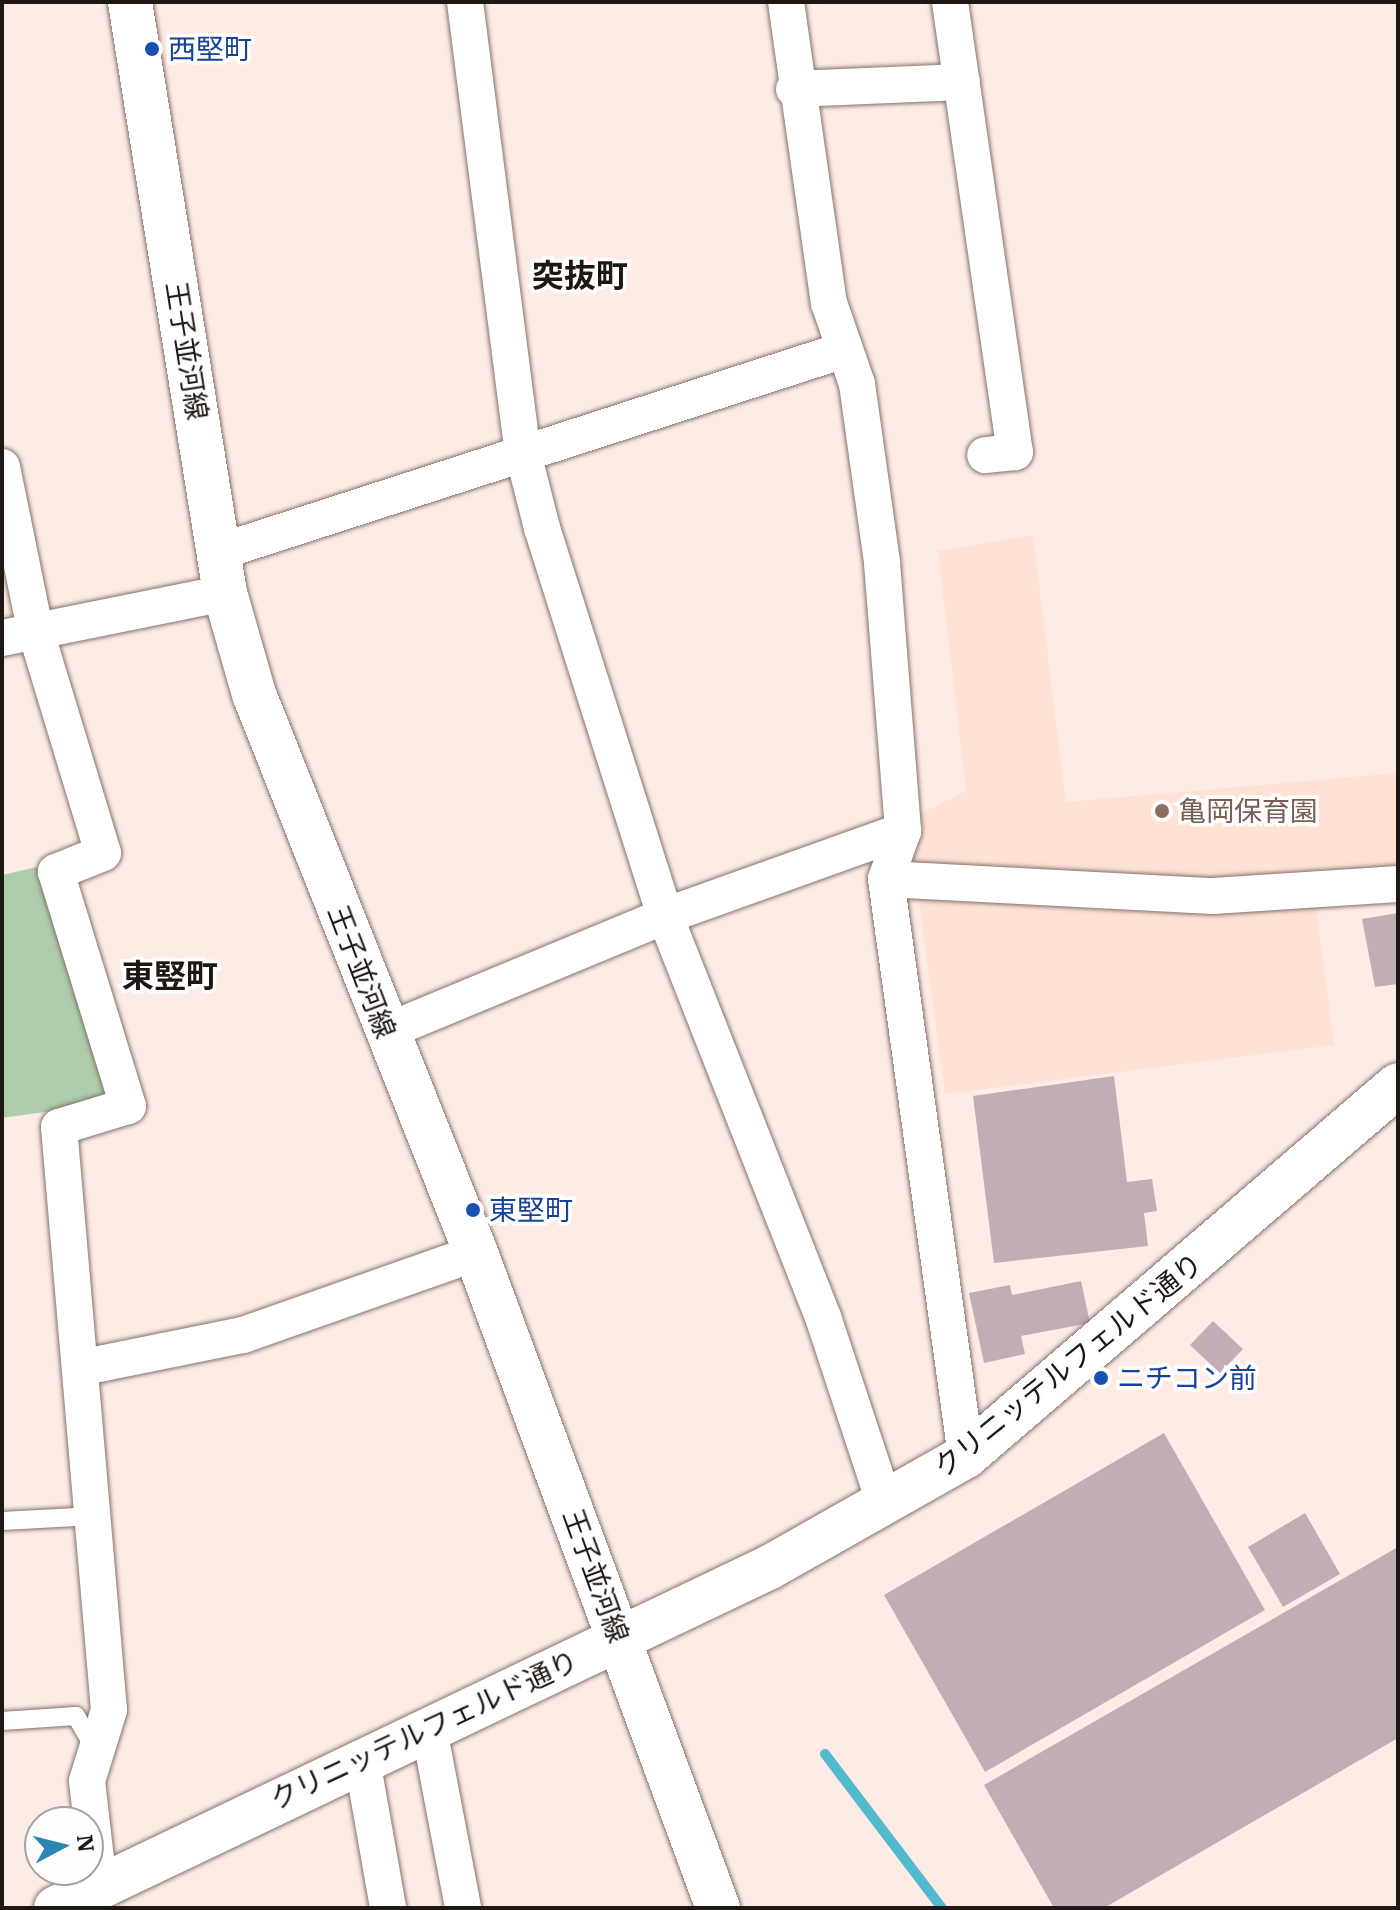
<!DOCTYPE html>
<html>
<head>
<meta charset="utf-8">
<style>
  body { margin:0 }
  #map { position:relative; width:1400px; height:1910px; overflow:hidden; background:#fdece6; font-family:"IBM Plex Serif","Noto Sans JP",serif }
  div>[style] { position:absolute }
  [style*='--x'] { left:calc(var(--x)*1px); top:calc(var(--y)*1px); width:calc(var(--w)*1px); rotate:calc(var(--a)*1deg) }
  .built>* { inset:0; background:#fee2d6 }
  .green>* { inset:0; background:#adcdab }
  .stream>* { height:10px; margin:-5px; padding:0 5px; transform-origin:5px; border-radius:5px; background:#53b9cc }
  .building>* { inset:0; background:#c1adb5 }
  .roads { filter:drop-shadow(0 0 2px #83726b) drop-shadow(0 0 2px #83726b) }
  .service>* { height:18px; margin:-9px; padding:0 9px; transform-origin:9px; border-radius:9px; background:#fff }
  .minor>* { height:36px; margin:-18px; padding:0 18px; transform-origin:18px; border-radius:18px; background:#fff }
  .tertiary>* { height:44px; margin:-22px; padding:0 22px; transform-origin:22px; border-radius:22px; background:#fff }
  .secondary>* { height:44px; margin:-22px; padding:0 22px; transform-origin:22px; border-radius:22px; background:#fff }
  .dots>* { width:22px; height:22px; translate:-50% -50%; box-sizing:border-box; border:4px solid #fdfdfd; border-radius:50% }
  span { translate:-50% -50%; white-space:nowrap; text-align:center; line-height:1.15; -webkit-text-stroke:7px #fdfdfd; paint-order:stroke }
  .transit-label { font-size:28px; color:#164399 }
  .left { translate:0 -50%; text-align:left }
  .street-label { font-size:28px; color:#1e1714 }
  .education-label { font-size:28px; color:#785e54 }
  .quarter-label { font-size:32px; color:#1e1714; font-weight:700 }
  .frame { position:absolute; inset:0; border:4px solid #1e1714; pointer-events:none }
  .north { position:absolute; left:24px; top:1806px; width:80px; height:80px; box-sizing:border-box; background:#fdfdfd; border:2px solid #a4a1a0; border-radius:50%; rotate:83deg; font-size:22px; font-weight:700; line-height:32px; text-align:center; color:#1e1714 }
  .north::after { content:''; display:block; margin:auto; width:28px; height:36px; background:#2987b3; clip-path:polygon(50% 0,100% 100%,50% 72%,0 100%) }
</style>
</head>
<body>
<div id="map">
  <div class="built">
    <div style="clip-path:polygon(1033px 535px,1066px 802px,1398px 773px,1398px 892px,1316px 906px,1334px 1045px,945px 1094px,908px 820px,966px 791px,938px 551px)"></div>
  </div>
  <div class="green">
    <div style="clip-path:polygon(37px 867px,109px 1086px,101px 1104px,2px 1118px,2px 875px)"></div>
  </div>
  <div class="stream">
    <div style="--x:825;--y:1754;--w:193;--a:52.8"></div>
  </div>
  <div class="building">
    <div style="clip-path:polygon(1398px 913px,1398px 984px,1375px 987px,1362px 919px)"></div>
    <div style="clip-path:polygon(1114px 1076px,1127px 1182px,1152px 1179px,1157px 1211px,1144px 1213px,1148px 1246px,994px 1263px,973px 1096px)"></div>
    <div style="clip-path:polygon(1081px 1281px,1090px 1323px,1021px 1336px,1025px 1354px,984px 1363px,969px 1293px,1010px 1285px,1012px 1295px)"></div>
    <div style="clip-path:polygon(1213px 1321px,1243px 1349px,1220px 1373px,1190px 1345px)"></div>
    <div style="clip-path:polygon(1164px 1433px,1265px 1610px,985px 1772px,884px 1595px)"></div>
    <div style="clip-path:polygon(1305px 1513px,1340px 1574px,1283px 1607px,1248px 1547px)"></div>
    <div style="clip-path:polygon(1398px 1547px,1398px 1738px,1104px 1908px,1054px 1908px,984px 1785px)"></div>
  </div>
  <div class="roads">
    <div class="service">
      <div style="--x:2;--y:1521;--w:93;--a:-3.1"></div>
      <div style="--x:2;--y:1721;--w:74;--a:-3.9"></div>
      <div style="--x:76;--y:1716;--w:39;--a:60"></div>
    </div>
    <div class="minor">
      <div style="--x:465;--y:2;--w:455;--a:82.7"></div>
      <div style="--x:523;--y:453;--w:77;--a:75.8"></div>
      <div style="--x:542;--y:528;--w:407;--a:72.4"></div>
      <div style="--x:665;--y:916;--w:431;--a:68.5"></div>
      <div style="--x:823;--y:1317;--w:198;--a:71.7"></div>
      <div style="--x:786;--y:2;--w:304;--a:81.9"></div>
      <div style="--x:829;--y:303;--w:86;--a:70.9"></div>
      <div style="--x:857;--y:384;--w:181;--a:82"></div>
      <div style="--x:882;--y:563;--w:269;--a:85.5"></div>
      <div style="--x:903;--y:831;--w:51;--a:109.5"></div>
      <div style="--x:886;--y:879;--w:583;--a:82.11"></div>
      <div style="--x:950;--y:2;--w:455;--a:81.8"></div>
      <div style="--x:1015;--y:452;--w:30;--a:174"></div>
      <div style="--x:794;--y:89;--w:168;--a:-2.4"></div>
      <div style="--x:2;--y:467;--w:165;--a:78.5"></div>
      <div style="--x:35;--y:629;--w:234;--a:73.1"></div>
      <div style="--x:103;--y:853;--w:51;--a:158"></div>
      <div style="--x:56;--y:872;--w:245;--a:72.9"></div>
      <div style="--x:128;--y:1106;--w:72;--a:163.1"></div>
      <div style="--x:59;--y:1127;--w:585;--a:85.1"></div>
      <div style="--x:109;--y:1710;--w:74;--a:107.2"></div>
      <div style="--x:87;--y:1781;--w:104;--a:83.4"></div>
      <div style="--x:219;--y:552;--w:657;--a:-17.91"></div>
      <div style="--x:2;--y:638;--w:227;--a:-11.4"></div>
      <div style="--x:886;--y:879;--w:327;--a:3"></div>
      <div style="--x:1213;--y:896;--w:185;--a:-3.7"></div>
      <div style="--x:385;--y:1032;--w:303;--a:-22.5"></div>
      <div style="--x:665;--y:916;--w:253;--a:-19.7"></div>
      <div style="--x:84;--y:1367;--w:162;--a:-11.4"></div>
      <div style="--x:243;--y:1335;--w:247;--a:-19.4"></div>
      <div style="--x:429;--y:1729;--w:182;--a:79.2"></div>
      <div style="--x:362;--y:1760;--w:150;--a:80"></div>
    </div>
    <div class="tertiary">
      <div style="--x:56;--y:1908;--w:791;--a:-25.53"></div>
      <div style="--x:770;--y:1567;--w:225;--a:-29.5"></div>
      <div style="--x:966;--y:1456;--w:569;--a:-40.66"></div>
    </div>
    <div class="secondary">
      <div style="--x:130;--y:2;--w:599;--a:80.87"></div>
      <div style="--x:225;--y:593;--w:105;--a:74"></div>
      <div style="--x:254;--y:694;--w:601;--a:68.34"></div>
      <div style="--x:476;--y:1253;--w:698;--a:69.72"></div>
    </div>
  </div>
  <div class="dots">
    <div style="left:152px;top:49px;background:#1a4fb4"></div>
    <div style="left:1162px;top:811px;background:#8d6e63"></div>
    <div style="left:473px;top:1210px;background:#1a4fb4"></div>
    <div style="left:1101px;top:1378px;background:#1a4fb4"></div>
  </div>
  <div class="transit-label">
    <span class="left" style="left:168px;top:49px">西堅町</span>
    <span class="left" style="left:489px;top:1210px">東堅町</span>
    <span class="left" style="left:1117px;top:1378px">ニチコン前</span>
  </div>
  <div class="street-label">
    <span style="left:187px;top:351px;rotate:81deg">王子並河線</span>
    <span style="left:362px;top:972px;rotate:69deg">王子並河線</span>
    <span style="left:1068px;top:1365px;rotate:-39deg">クリニッテルフェルド通り</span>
    <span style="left:596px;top:1576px;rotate:70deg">王子並河線</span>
    <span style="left:424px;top:1730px;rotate:-25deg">クリニッテルフェルド通り</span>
  </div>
  <div class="education-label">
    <span class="left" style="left:1178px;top:811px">亀岡保育園</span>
  </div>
  <div class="quarter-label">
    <span style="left:580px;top:275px">突抜町</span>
    <span style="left:170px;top:975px">東竪町</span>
  </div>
  <div class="frame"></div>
  <div class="north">N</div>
</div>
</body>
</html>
